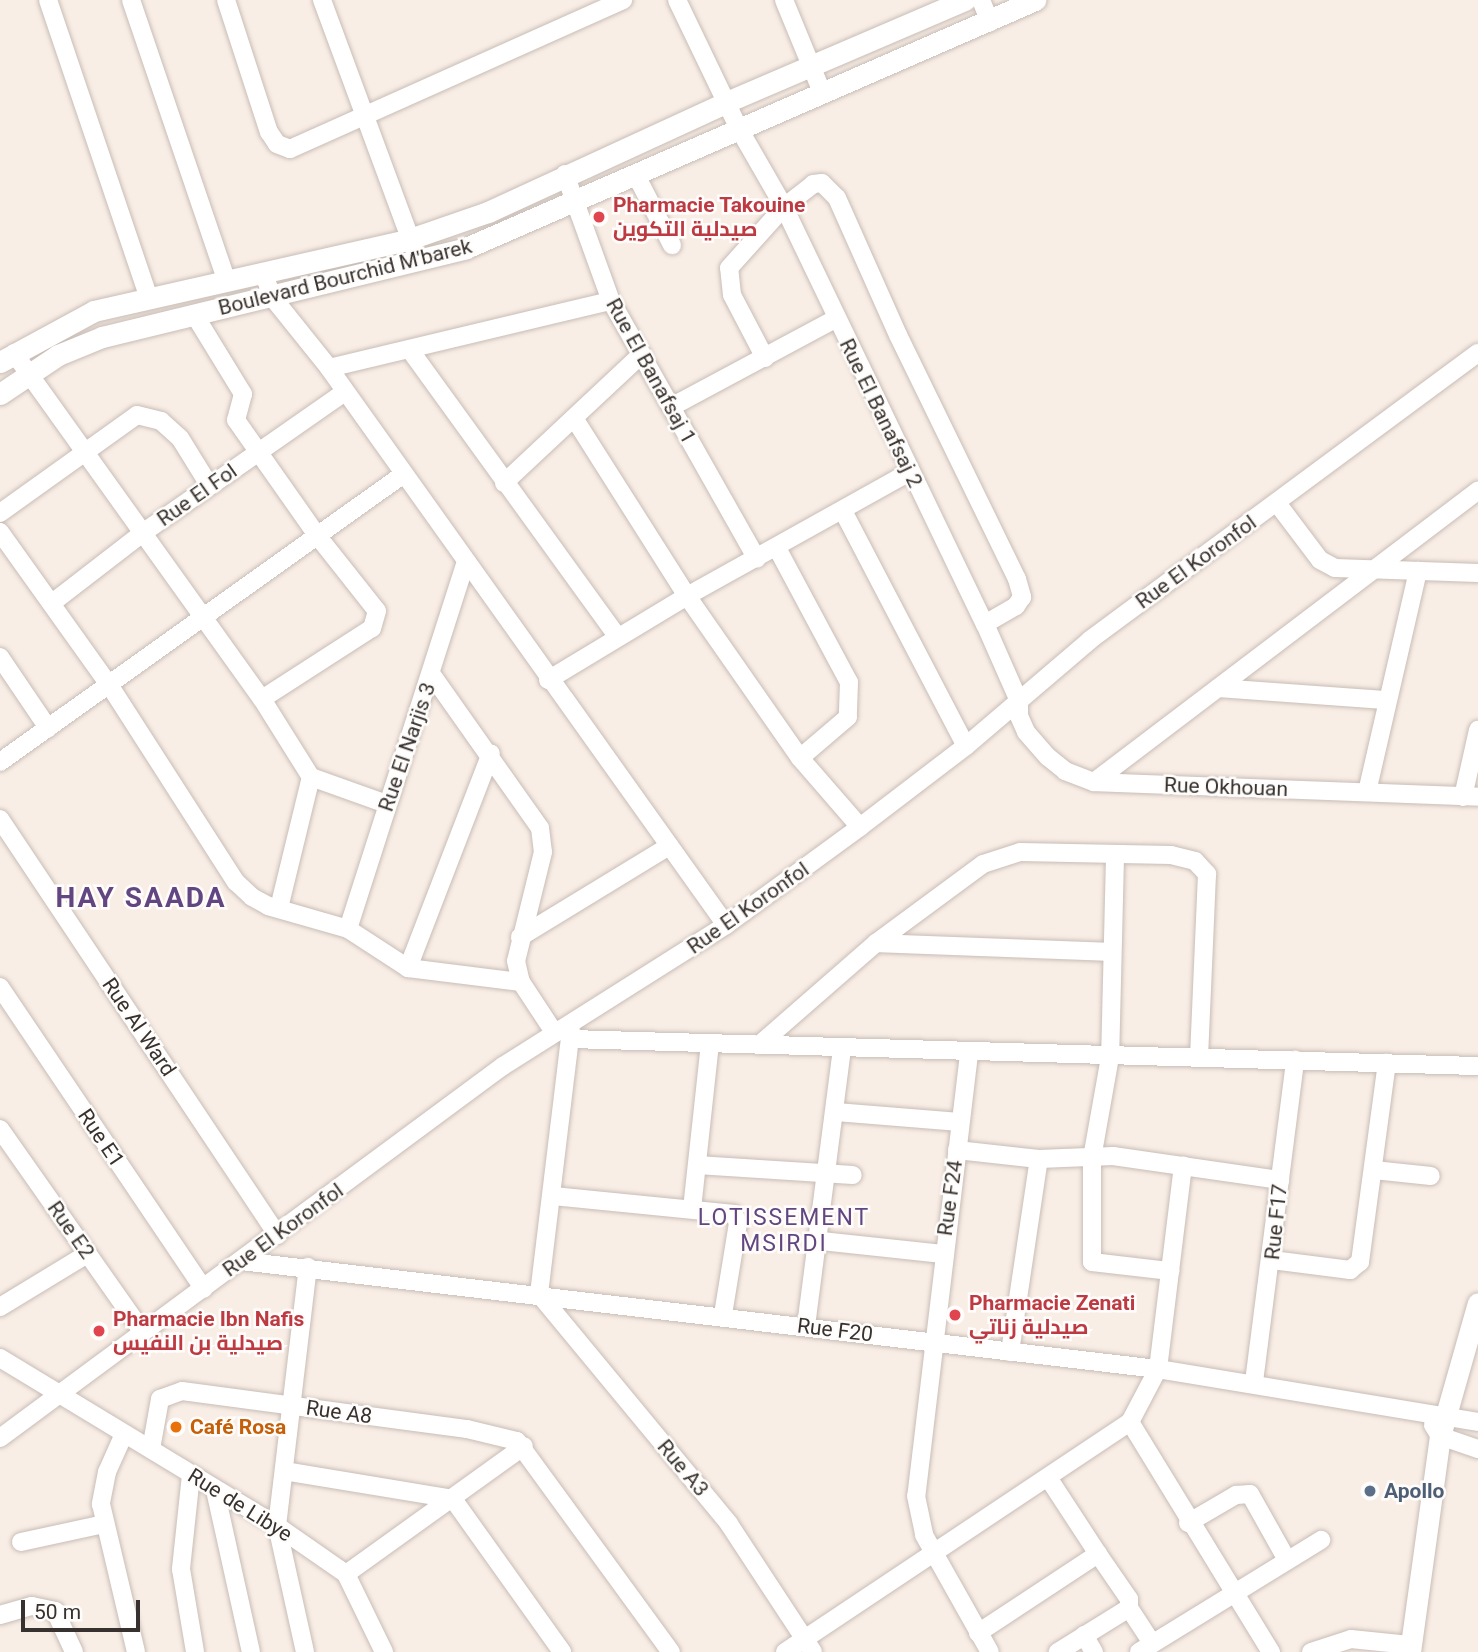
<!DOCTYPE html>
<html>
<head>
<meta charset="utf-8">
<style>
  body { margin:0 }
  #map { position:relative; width:1478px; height:1652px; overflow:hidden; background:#f9eee6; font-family:Roboto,Cairo,sans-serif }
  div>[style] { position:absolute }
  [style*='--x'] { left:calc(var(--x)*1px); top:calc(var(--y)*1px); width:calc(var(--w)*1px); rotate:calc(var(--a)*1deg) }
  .roads { filter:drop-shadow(0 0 2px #c8bdb6) drop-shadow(0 0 2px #c8bdb6) }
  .minor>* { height:18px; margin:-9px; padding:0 9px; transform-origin:9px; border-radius:9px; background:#fff }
  .major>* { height:21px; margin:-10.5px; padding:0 10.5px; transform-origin:10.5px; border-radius:10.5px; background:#fff }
  .dots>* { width:19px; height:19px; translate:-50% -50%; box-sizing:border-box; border:4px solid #fffdfb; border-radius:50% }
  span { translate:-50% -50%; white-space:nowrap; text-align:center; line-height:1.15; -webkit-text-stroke:5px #fffdfb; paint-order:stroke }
  .health-label { font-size:21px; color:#be3a42; font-weight:700 }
  .left { translate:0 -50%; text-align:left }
  .street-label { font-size:21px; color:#37322f }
  .food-label { font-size:21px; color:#c56008; font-weight:700 }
  .service-label { font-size:21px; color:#4e5e75; font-weight:700 }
  .neighbourhood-label { font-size:23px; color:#624682; letter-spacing:2px }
  .district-label { font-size:28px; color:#624682; font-weight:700; letter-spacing:2px }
  .scale { position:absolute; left:21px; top:1600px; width:119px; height:32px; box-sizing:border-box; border:4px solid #37322f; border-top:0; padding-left:9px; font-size:21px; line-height:24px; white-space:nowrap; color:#37322f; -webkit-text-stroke:5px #fffdfb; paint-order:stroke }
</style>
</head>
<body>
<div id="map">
  <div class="roads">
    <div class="minor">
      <div style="--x:48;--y:0;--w:312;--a:71.3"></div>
      <div style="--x:131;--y:0;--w:295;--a:71.2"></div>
      <div style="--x:226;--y:0;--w:139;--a:72"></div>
      <div style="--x:269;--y:132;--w:14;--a:56"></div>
      <div style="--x:277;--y:144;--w:14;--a:21"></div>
      <div style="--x:290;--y:149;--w:365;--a:-24.1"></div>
      <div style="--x:322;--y:0;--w:269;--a:69.7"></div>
      <div style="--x:677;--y:0;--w:141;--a:64.3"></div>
      <div style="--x:738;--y:127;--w:92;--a:60.1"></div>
      <div style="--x:784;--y:207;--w:463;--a:64.3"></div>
      <div style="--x:985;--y:624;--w:84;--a:66.2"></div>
      <div style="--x:1019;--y:701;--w:15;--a:90"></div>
      <div style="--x:1019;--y:716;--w:17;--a:66"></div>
      <div style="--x:1026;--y:732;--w:33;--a:49"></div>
      <div style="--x:1048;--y:757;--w:22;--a:39"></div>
      <div style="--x:1065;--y:771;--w:31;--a:21"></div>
      <div style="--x:1094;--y:782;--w:384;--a:2.2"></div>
      <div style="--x:784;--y:0;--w:100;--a:67.6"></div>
      <div style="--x:981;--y:0;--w:24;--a:68"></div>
      <div style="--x:565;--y:174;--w:135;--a:70.1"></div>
      <div style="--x:611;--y:301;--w:296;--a:60.5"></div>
      <div style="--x:636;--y:175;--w:79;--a:62.8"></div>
      <div style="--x:263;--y:273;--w:27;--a:68"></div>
      <div style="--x:273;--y:298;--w:90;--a:51.3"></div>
      <div style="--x:329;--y:368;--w:684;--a:54.52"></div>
      <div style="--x:194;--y:314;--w:94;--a:58.5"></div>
      <div style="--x:243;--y:394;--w:27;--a:105"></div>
      <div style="--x:236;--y:420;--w:139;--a:54.9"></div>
      <div style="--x:316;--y:534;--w:98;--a:51.6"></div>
      <div style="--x:377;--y:611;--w:18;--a:106"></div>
      <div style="--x:372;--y:628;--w:131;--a:147.2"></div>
      <div style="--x:410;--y:350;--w:354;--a:54.1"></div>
      <div style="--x:14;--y:353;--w:426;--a:54.4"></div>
      <div style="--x:262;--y:699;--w:92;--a:57.9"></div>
      <div style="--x:311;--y:777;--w:81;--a:19.6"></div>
      <div style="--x:765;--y:358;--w:71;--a:-117.6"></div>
      <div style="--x:732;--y:295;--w:27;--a:-96"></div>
      <div style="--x:729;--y:268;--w:82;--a:-48"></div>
      <div style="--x:784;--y:207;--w:37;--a:-38"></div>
      <div style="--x:813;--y:184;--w:9;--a:-6"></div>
      <div style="--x:822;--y:183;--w:21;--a:45"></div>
      <div style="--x:837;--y:198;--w:150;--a:66"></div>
      <div style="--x:898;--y:335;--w:271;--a:64"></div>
      <div style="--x:1017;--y:579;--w:19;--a:74"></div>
      <div style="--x:1022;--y:597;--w:11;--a:124"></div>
      <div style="--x:1016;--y:606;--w:36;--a:150"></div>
      <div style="--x:329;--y:368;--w:290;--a:-13.4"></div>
      <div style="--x:671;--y:407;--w:186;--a:-28.2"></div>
      <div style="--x:574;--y:418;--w:211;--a:57.6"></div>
      <div style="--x:687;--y:596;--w:198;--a:55.1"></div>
      <div style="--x:800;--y:758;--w:91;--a:49"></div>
      <div style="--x:504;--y:483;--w:189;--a:-43.1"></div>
      <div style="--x:1277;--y:503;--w:71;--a:53"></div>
      <div style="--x:1320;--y:560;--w:17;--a:28"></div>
      <div style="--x:1335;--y:568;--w:143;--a:2"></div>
      <div style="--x:843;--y:511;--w:265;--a:62.4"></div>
      <div style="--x:0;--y:513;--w:168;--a:-35.6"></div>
      <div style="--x:137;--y:415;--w:25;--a:14"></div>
      <div style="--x:161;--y:421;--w:25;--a:42"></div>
      <div style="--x:180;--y:438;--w:55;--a:58.3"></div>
      <div style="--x:0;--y:532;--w:189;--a:54.5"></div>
      <div style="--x:110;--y:686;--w:233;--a:57.3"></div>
      <div style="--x:236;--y:882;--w:22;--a:43"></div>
      <div style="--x:252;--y:897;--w:18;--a:29"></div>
      <div style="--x:268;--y:906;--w:83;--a:16"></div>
      <div style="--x:348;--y:929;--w:72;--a:33"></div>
      <div style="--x:408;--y:968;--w:114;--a:7.1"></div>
      <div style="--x:777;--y:548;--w:152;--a:61.8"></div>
      <div style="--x:849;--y:682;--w:35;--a:92"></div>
      <div style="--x:848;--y:717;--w:63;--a:139.5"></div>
      <div style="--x:52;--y:603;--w:116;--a:-37.7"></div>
      <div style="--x:144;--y:532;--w:245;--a:-34.9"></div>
      <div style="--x:0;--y:657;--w:86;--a:55.9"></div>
      <div style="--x:432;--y:675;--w:187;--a:54.8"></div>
      <div style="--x:540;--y:828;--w:24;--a:83"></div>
      <div style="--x:543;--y:852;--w:112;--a:103.9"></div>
      <div style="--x:516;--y:961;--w:22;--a:77"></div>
      <div style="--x:521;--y:982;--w:60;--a:56.6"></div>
      <div style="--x:548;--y:680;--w:162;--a:-31.1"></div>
      <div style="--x:687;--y:596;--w:255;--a:-29.1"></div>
      <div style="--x:1218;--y:688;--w:167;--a:4.1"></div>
      <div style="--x:0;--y:762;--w:495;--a:-35.5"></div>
      <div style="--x:1094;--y:782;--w:482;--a:-37.2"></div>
      <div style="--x:1367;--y:792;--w:227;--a:-77"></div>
      <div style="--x:1463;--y:797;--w:69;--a:-77.4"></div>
      <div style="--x:0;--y:819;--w:500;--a:56.3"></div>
      <div style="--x:1115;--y:857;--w:200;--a:91.4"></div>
      <div style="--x:1110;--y:1057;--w:103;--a:100.1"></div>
      <div style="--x:1092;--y:1158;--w:104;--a:90"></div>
      <div style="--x:1092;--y:1262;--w:79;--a:6.6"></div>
      <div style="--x:279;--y:908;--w:135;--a:-76.3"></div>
      <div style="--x:348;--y:929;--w:383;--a:-72.2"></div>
      <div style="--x:520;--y:937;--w:175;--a:-31.4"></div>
      <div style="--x:876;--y:943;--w:235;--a:2.2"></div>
      <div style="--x:408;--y:968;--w:230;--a:-68.9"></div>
      <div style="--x:0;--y:987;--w:364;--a:56"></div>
      <div style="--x:571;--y:1039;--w:907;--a:1.71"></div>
      <div style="--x:759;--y:1045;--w:155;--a:-41.1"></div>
      <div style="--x:876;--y:943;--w:133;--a:-36.4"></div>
      <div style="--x:983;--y:864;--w:39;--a:-18"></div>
      <div style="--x:1020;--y:852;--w:151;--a:1.1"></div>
      <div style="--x:1171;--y:855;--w:25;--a:14"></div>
      <div style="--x:1195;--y:861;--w:18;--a:47"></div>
      <div style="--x:1207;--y:874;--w:181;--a:92.5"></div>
      <div style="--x:969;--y:1054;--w:445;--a:96.8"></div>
      <div style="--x:916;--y:1496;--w:40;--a:78"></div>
      <div style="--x:924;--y:1535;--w:134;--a:60.6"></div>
      <div style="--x:836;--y:1112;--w:124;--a:4.6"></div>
      <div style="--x:0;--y:1129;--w:247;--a:54.9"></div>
      <div style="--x:957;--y:1150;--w:82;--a:6.3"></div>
      <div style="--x:1039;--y:1159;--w:74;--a:-2.3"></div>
      <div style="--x:1113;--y:1156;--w:169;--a:8.2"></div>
      <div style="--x:697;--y:1165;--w:156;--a:3.7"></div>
      <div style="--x:1374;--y:1170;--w:57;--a:6"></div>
      <div style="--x:553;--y:1196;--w:182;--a:5.7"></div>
      <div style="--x:734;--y:1214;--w:10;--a:66"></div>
      <div style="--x:738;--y:1223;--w:93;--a:99.3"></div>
      <div style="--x:692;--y:1209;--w:167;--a:-83.8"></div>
      <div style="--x:821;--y:1241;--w:123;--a:6.1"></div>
      <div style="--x:1272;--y:1260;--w:79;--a:7.3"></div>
      <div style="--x:1350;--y:1270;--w:13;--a:-39"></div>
      <div style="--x:1360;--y:1262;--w:201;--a:-82.3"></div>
      <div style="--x:241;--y:1261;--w:923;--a:6.72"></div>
      <div style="--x:1158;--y:1369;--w:324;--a:9.4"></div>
      <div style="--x:539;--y:1294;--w:298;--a:50.4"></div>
      <div style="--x:729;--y:1524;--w:153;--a:56.7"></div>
      <div style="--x:539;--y:1294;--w:266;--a:-83.1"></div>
      <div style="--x:0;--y:1307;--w:102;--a:-31.3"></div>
      <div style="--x:806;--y:1326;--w:280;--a:-82.6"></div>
      <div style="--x:1010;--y:1352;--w:195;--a:-81.5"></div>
      <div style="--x:0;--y:1358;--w:324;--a:31.2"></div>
      <div style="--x:277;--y:1526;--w:84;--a:34.8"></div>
      <div style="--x:346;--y:1574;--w:87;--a:64"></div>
      <div style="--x:1254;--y:1382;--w:325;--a:-82.7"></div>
      <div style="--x:1130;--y:1422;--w:270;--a:58.5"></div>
      <div style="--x:1433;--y:1425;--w:13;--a:58"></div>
      <div style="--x:1440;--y:1436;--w:40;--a:18.9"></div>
      <div style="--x:124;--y:1434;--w:42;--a:114.1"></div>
      <div style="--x:107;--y:1472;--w:33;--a:101"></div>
      <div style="--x:101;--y:1504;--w:152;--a:76.7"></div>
      <div style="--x:0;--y:1438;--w:626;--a:-36.49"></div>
      <div style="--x:503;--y:1066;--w:264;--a:-32.3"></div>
      <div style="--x:726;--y:925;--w:166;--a:-36.2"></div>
      <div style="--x:860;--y:827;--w:133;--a:-37.4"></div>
      <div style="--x:966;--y:746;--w:163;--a:-40.5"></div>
      <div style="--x:1090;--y:640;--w:483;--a:-36.5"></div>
      <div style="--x:151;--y:1449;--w:51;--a:-79.8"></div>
      <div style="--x:160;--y:1399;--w:23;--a:-20"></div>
      <div style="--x:182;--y:1391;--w:288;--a:7.6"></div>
      <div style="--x:467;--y:1429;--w:51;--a:13.5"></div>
      <div style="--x:517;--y:1441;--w:261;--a:53.9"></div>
      <div style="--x:284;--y:1471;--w:171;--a:9.4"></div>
      <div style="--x:453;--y:1499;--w:188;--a:54.5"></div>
      <div style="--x:191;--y:1475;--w:95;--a:96.1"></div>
      <div style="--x:181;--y:1569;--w:84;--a:80.4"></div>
      <div style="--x:1049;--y:1479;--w:90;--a:56.8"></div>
      <div style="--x:215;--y:1490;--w:166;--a:77.5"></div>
      <div style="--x:1188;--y:1523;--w:56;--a:-30.3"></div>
      <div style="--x:1236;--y:1495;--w:14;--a:-4"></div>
      <div style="--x:1250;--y:1494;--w:76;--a:60.7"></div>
      <div style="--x:21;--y:1542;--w:85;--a:-12.2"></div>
      <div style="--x:346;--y:1574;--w:219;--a:-35.7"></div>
      <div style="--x:1129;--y:1608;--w:42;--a:56.7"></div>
      <div style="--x:0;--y:1615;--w:33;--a:-16"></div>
      <div style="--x:32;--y:1606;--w:24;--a:12"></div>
      <div style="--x:55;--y:1611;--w:45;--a:65.1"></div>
      <div style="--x:978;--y:1633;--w:144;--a:-33.4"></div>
      <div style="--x:1098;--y:1554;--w:55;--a:55.4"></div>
      <div style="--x:1129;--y:1599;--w:9;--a:90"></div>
      <div style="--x:1129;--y:1608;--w:84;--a:148.2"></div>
      <div style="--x:1084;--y:1635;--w:20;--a:60"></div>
      <div style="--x:305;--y:1652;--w:129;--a:-102.5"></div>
      <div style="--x:277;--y:1526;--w:261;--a:-83.2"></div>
      <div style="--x:785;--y:1652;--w:415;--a:-33.7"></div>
      <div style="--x:1130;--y:1422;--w:60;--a:-62.2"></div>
      <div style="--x:1158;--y:1369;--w:205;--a:-83"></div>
      <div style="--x:1139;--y:1652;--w:214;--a:-31.6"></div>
      <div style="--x:1311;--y:1652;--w:42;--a:-18"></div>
      <div style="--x:1351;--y:1639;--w:59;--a:5.8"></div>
    </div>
    <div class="major">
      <div style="--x:0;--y:362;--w:107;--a:-28.5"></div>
      <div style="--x:94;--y:311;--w:324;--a:-12.8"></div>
      <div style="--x:410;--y:239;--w:83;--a:-19.1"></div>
      <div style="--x:488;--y:212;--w:265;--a:-24.7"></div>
      <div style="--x:729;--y:101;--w:257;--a:-23.2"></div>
      <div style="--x:0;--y:394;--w:70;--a:-33.9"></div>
      <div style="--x:58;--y:355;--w:48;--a:-22.2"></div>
      <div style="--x:102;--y:337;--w:375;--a:-13.7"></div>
      <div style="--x:466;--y:248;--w:621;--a:-23.55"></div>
      <div style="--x:1410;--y:1652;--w:218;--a:-82.1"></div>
      <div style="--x:1440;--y:1436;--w:138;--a:-74.1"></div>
    </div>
  </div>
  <div class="dots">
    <div style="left:599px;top:217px;background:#e0444e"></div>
    <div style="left:955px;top:1315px;background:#e0444e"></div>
    <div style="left:99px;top:1331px;background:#e0444e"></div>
    <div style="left:176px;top:1427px;background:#e8710a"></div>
    <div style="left:1370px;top:1491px;background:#5c6f8a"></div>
  </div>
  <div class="health-label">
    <span class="left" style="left:613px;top:217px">Pharmacie Takouine<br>صيدلية التكوين</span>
    <span class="left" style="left:969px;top:1315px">Pharmacie Zenati<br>صيدلية زناتي</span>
    <span class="left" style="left:113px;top:1331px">Pharmacie Ibn Nafis<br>صيدلية بن النفيس</span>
  </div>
  <div class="street-label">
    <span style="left:345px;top:277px;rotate:-14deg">Boulevard Bourchid M'barek</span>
    <span style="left:651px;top:371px;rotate:61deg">Rue El Banafsaj 1</span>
    <span style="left:881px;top:413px;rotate:64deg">Rue El Banafsaj 2</span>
    <span style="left:197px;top:495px;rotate:-35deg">Rue El Fol</span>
    <span style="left:1196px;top:562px;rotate:-36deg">Rue El Koronfol</span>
    <span style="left:407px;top:747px;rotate:-71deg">Rue El Narjis 3</span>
    <span style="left:1226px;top:787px;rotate:2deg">Rue Okhouan</span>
    <span style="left:748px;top:908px;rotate:-35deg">Rue El Koronfol</span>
    <span style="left:139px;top:1027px;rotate:56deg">Rue Al Ward</span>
    <span style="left:101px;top:1138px;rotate:56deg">Rue E1</span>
    <span style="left:950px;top:1198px;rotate:-82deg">Rue F24</span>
    <span style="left:1276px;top:1222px;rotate:-84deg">Rue F17</span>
    <span style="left:71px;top:1230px;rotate:55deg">Rue E2</span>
    <span style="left:283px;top:1230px;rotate:-36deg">Rue El Koronfol</span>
    <span style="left:835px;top:1330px;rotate:7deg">Rue F20</span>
    <span style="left:339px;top:1412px;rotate:8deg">Rue A8</span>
    <span style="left:683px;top:1468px;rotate:50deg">Rue A3</span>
    <span style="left:240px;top:1505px;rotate:32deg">Rue de Libye</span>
  </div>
  <div class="food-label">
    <span class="left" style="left:190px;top:1427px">Café Rosa</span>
  </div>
  <div class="service-label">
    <span class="left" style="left:1384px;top:1491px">Apollo</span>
  </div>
  <div class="neighbourhood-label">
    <span style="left:784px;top:1231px">LOTISSEMENT<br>MSIRDI</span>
  </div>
  <div class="district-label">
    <span style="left:141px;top:898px">HAY SAADA</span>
  </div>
  <div class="scale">50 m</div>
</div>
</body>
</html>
